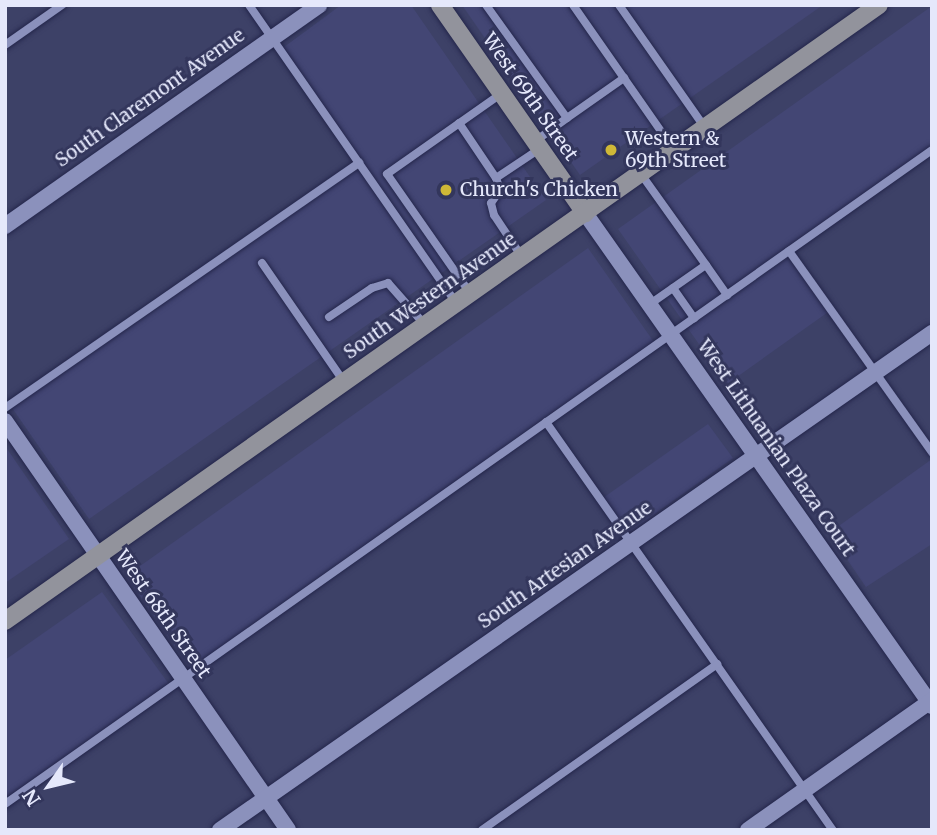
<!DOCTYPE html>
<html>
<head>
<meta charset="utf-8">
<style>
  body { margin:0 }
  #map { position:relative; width:937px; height:835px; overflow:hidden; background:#3d4167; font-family:Merriweather,serif }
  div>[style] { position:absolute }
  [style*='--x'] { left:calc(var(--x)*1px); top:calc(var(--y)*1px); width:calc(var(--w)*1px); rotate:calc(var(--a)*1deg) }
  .built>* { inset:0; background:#434674 }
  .roads { filter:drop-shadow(0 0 2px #24264b) drop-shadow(0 0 2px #24264b) }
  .lane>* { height:8px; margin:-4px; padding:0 4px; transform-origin:4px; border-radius:4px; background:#8b91bc }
  .street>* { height:16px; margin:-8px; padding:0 8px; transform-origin:8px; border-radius:8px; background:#8b91bc }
  .secondary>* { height:18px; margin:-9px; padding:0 9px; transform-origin:9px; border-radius:9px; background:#92939c }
  .dots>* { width:19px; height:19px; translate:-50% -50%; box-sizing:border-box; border:4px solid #33365c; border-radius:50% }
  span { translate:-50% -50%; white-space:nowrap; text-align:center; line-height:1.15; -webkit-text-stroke:6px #33365c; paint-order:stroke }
  .street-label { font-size:19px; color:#e5e8fb }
  .poi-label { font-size:19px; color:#e5e8fb }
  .left { translate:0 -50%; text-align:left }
  .frame { position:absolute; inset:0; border:7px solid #e5e8fb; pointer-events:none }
  .north { position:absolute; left:14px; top:751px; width:70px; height:70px; -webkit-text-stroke:5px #33365c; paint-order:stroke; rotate:236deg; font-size:19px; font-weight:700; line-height:28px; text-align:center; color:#e5e8fb }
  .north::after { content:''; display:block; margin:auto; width:24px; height:32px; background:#e5e8fb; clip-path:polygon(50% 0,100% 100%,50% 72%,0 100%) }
</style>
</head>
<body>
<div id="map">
  <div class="built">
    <div style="clip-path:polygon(341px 5px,411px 5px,546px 200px,89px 519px,10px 405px,359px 164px,280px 50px)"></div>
    <div style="clip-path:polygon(462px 5px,823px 5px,580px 175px)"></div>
    <div style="clip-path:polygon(932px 6px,932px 150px,789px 250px,831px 310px,727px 384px,618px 229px)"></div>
    <div style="clip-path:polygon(588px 248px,656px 345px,193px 672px,126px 576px)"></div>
    <div style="clip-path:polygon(708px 424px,733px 458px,625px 535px,600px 500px)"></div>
    <div style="clip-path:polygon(5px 446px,69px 539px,5px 583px)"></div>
    <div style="clip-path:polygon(932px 459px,932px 544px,866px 587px,829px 533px)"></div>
    <div style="clip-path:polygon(102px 592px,171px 687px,5px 804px,5px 660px)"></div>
  </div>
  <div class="roads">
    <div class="lane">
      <div style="--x:249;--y:5;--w:363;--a:55.2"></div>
      <div style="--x:486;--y:5;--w:139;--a:54.4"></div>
      <div style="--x:567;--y:118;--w:39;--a:144"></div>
      <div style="--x:573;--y:5;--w:177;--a:55.1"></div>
      <div style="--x:619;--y:5;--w:150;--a:55"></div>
      <div style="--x:5;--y:45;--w:70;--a:-35.1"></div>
      <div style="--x:567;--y:118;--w:70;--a:-35.1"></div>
      <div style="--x:459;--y:123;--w:66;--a:56.1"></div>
      <div style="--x:641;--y:174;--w:112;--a:54.5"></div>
      <div style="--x:789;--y:251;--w:247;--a:54.6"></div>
      <div style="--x:522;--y:257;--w:50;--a:-123.7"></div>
      <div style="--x:494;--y:215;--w:12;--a:-104"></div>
      <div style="--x:491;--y:203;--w:16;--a:-55"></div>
      <div style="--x:500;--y:190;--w:13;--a:-108"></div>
      <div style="--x:496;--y:178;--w:54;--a:-33.7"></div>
      <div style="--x:262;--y:263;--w:145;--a:55.4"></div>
      <div style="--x:673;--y:288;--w:37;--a:55"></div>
      <div style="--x:470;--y:293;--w:145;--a:-124.9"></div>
      <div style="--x:387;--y:174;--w:139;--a:-35.1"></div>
      <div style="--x:650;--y:304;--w:68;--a:-34.9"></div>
      <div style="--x:706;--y:265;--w:37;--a:55"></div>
      <div style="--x:329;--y:317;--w:52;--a:-34"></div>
      <div style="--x:372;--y:288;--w:17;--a:-17"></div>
      <div style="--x:388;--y:283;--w:56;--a:48.6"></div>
      <div style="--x:5;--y:408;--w:431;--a:-34.7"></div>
      <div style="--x:546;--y:422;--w:499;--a:54.9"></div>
      <div style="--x:5;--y:804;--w:1134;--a:-35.2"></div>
      <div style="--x:482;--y:830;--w:288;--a:-35.2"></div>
    </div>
    <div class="street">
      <div style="--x:585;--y:213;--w:603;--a:54.86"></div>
      <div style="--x:5;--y:226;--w:384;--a:-35.1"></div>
      <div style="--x:5;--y:421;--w:497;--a:55.3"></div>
      <div style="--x:220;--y:830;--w:868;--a:-34.92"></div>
      <div style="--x:748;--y:830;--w:225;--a:-35.2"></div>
    </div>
    <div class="secondary">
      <div style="--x:440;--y:5;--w:254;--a:55.1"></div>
      <div style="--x:5;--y:621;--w:1069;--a:-35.18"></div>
    </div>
  </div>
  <div class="dots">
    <div style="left:611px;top:150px;background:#cfb837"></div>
    <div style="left:446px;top:190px;background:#cfb837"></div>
  </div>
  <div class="street-label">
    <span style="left:530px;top:97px;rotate:55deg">West 69th Street</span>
    <span style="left:150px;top:98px;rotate:-35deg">South Claremont Avenue</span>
    <span style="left:430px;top:296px;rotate:-35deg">South Western Avenue</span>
    <span style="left:776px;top:448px;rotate:55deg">West Lithuanian Plaza Court</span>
    <span style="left:565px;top:565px;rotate:-35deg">South Artesian Avenue</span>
    <span style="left:163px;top:614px;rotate:55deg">West 68th Street</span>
  </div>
  <div class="poi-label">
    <span class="left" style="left:625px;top:150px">Western &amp;<br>69th Street</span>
    <span class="left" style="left:460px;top:190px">Church's Chicken</span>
  </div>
  <div class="frame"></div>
  <div class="north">N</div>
</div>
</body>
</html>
